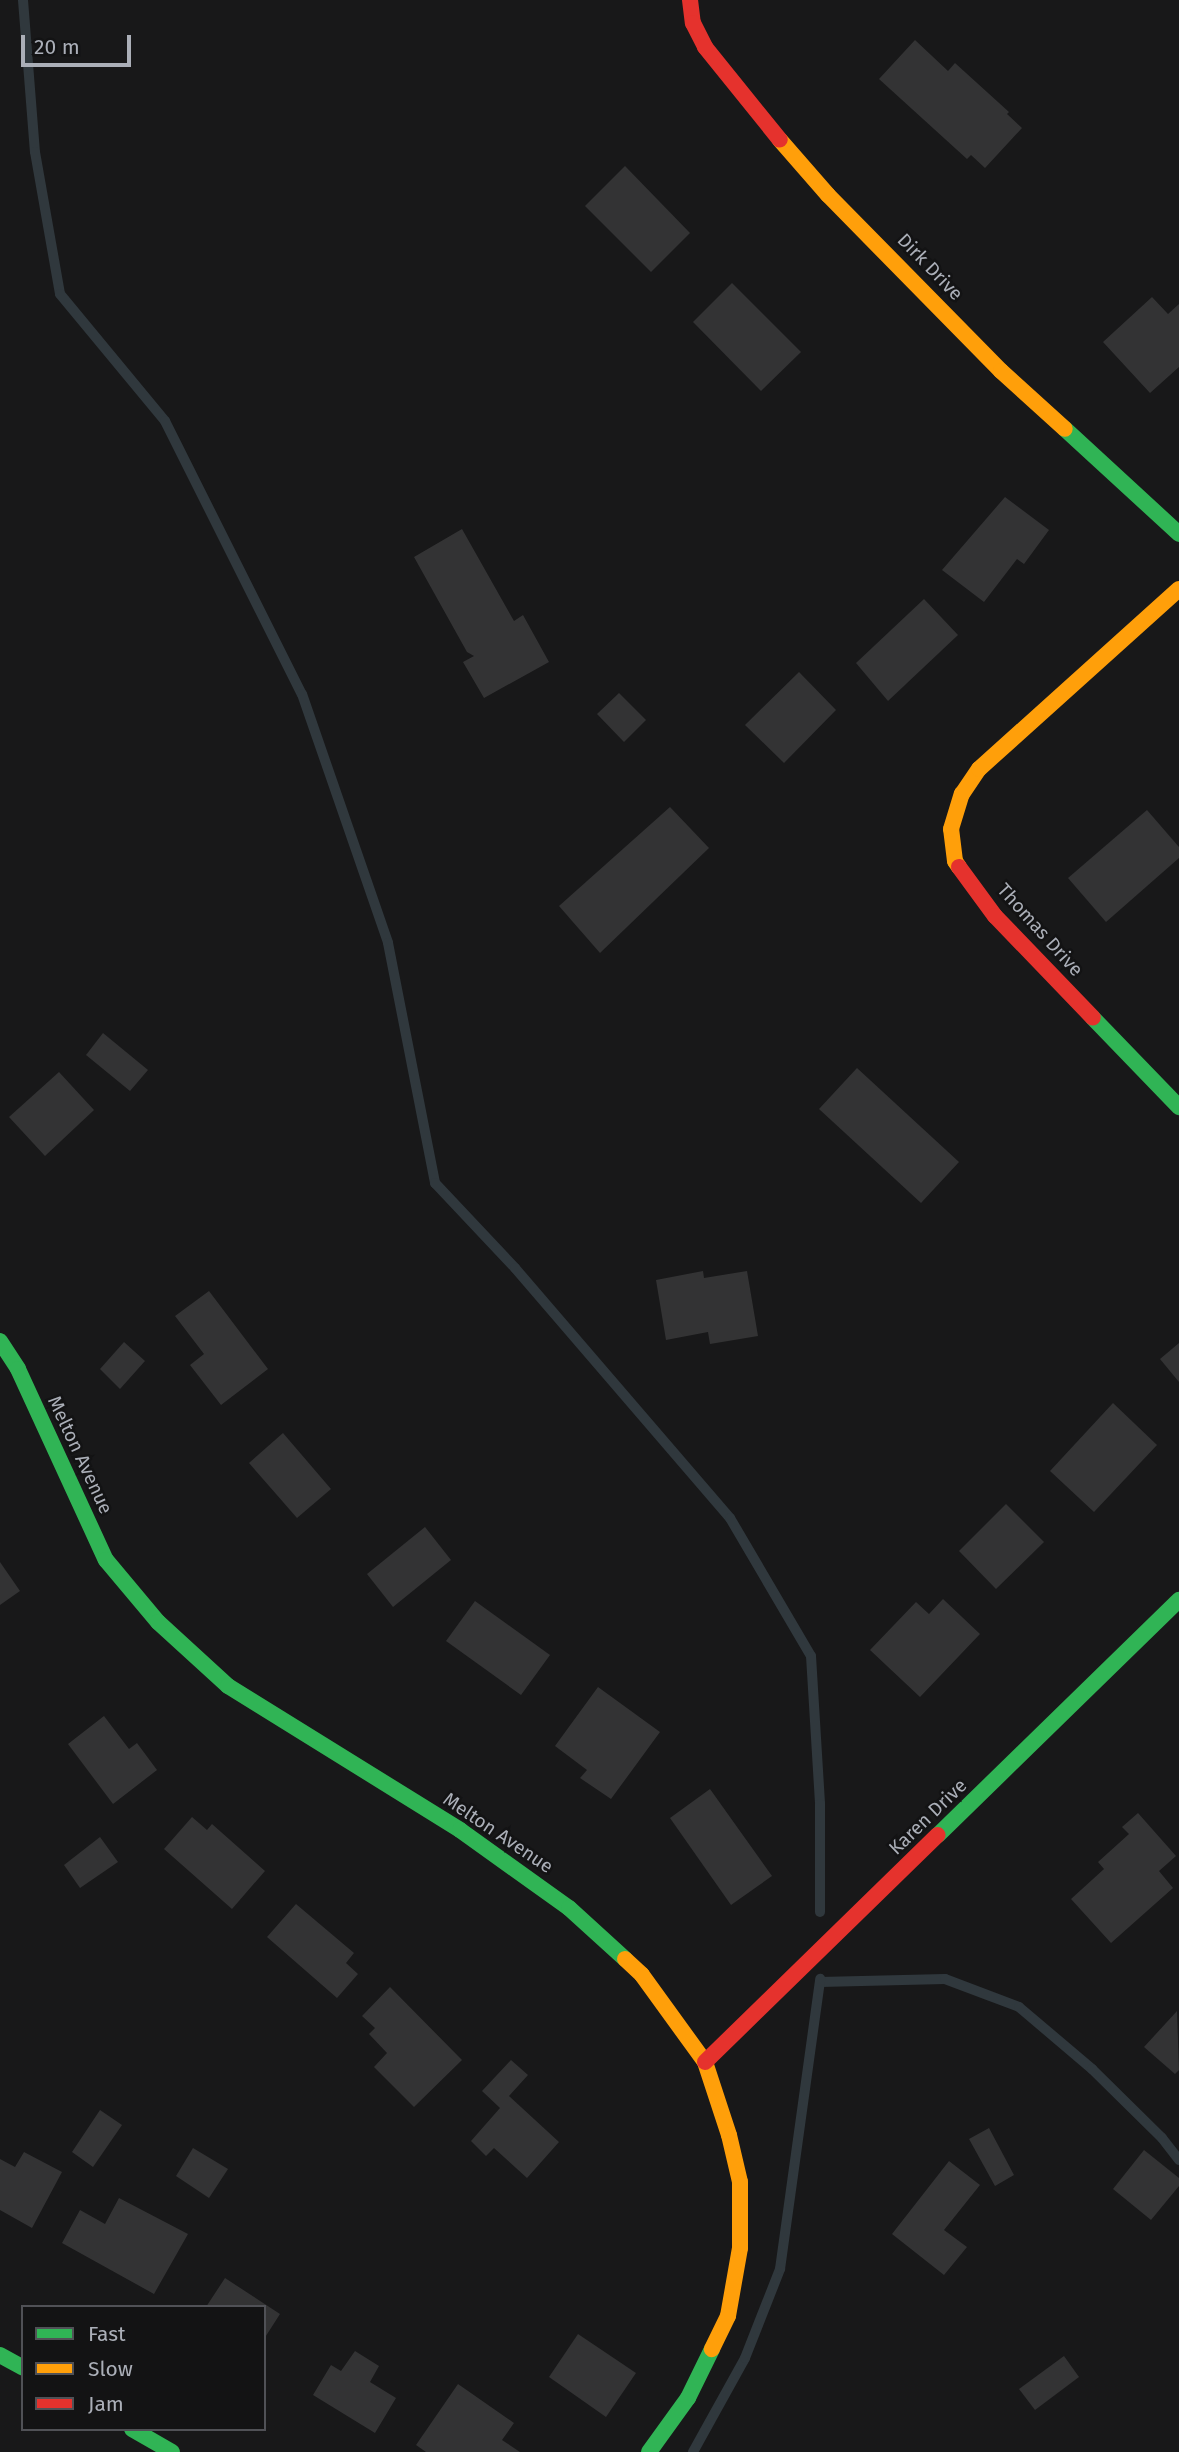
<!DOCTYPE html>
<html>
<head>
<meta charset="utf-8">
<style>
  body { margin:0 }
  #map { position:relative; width:1179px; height:2452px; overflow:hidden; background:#181819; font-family:"Fira Sans",sans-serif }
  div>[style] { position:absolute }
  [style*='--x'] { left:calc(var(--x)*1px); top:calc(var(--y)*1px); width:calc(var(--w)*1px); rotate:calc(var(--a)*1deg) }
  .stream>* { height:10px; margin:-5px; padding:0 5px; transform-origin:5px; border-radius:5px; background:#30383d }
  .building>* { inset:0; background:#333334 }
  .fast>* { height:16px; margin:-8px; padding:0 8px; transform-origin:8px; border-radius:8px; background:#30b455 }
  .slow>* { height:16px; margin:-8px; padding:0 8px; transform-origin:8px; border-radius:8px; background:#ff9f0a }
  .jam>* { height:16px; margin:-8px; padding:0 8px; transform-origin:8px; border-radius:8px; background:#e5322d }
  span { translate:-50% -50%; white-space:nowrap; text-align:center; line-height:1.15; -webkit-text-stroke:5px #131314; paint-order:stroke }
  .street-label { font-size:19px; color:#abafb8 }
  .legend { position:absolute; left:21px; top:2305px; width:245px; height:126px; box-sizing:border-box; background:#131314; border:2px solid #505156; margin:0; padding:9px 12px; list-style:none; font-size:21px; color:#abafb8 }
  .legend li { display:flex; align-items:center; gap:14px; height:35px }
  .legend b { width:35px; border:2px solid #505156 }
  .scale { position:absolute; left:21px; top:35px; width:110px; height:32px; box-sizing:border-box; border:4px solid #abafb8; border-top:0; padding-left:9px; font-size:21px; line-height:24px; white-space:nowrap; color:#abafb8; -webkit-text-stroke:5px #131314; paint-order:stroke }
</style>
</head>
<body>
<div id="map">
  <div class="stream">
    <div style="--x:23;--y:0;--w:152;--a:85.5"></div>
    <div style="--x:35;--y:152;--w:144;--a:80"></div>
    <div style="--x:60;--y:294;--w:165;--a:50.4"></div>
    <div style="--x:165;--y:421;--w:305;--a:63.4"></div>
    <div style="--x:302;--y:694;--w:263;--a:70.9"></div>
    <div style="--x:388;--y:943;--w:245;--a:78.9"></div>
    <div style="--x:435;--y:1183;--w:117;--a:46.7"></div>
    <div style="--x:515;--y:1268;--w:330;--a:49.3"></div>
    <div style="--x:730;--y:1518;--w:160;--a:59.6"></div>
    <div style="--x:811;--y:1656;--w:148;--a:86.5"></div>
    <div style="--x:820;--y:1804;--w:108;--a:90"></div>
    <div style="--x:820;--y:1982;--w:125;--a:-1.4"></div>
    <div style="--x:945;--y:1979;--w:79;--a:20.7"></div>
    <div style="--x:1019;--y:2007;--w:96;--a:40.3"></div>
    <div style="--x:1092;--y:2069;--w:98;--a:44.6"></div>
    <div style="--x:1162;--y:2138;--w:28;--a:52"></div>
    <div style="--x:693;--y:2452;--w:107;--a:-61"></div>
    <div style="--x:745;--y:2358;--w:96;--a:-68.5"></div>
    <div style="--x:780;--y:2269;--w:293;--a:-82.1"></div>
  </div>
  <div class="building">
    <div style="clip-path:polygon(915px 40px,948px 71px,955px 63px,1009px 112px,1007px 114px,1022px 128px,985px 168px,971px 155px,967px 159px,879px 79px)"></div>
    <div style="clip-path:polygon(625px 166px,690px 233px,651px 272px,585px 206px)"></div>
    <div style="clip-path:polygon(732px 283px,801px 352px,761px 391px,693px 322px)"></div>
    <div style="clip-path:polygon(1152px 297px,1168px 314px,1179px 304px,1179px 367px,1150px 393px,1103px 342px)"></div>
    <div style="clip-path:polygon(1005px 497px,1049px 530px,1024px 564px,1017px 559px,984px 602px,942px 570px)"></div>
    <div style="clip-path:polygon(462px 529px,514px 621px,523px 615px,549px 662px,484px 698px,463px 662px,474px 656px,467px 652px,414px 557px)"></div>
    <div style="clip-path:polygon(924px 599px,958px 635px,888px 701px,856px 663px)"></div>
    <div style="clip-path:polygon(799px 672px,836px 710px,784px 763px,745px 725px)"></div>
    <div style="clip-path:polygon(619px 693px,646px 720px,624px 742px,597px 714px)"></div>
    <div style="clip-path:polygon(670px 807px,709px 848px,600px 953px,559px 906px)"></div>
    <div style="clip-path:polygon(1147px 810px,1179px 847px,1179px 858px,1106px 922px,1068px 878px)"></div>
    <div style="clip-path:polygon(103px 1033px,148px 1070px,130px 1091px,86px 1055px)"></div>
    <div style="clip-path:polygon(857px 1068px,959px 1162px,921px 1203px,819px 1109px)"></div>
    <div style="clip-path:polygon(59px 1072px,94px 1110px,45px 1156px,9px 1117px)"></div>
    <div style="clip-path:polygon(703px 1271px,704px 1278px,747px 1271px,758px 1336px,710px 1344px,708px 1332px,666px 1340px,656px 1280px)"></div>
    <div style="clip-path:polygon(209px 1291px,268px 1369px,221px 1405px,190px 1365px,204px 1354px,175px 1316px)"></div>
    <div style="clip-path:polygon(124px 1342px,145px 1361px,120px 1389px,100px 1369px)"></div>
    <div style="clip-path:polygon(1179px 1343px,1179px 1382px,1160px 1359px)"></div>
    <div style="clip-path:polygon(1113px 1403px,1157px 1445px,1094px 1512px,1050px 1471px)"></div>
    <div style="clip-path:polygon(283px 1433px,331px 1489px,297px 1518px,249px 1463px)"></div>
    <div style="clip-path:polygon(1006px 1504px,1044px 1542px,996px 1589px,959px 1551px)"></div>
    <div style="clip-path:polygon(425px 1527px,451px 1560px,393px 1607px,367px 1574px)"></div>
    <div style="clip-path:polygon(0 1562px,20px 1591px,0 1605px)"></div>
    <div style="clip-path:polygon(943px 1599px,980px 1634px,920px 1697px,870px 1650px,916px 1602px,929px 1614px)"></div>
    <div style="clip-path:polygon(475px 1601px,550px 1655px,521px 1695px,446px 1641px)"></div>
    <div style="clip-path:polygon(598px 1687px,660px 1732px,611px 1799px,580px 1778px,587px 1770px,555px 1746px)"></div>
    <div style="clip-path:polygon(104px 1716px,129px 1749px,137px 1743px,157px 1770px,113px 1804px,68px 1744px)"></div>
    <div style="clip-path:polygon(710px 1789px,772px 1876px,731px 1905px,670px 1818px)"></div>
    <div style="clip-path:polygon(1138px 1813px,1176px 1856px,1159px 1871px,1173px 1888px,1111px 1943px,1071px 1899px,1104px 1869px,1098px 1862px,1129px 1834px,1122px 1827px)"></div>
    <div style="clip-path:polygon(192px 1817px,207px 1830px,212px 1824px,265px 1871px,232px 1909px,164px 1849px)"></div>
    <div style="clip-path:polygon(100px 1837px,118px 1862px,80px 1888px,64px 1865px)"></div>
    <div style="clip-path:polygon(296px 1904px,354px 1953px,346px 1963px,358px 1974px,337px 1998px,267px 1937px)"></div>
    <div style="clip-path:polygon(390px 1987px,462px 2060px,414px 2107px,374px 2067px,387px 2053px,369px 2034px,375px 2028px,362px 2016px)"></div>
    <div style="clip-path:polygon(1177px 2011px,1179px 2070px,1175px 2074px,1144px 2047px)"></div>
    <div style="clip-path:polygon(511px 2060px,528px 2075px,509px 2096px,559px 2142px,527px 2178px,494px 2148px,486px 2156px,471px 2141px,500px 2108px,482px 2091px)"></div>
    <div style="clip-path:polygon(100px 2110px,122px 2125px,93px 2167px,72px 2152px)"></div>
    <div style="clip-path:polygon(989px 2128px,1014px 2175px,995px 2186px,969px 2139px)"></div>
    <div style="clip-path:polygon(193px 2148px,228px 2169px,209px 2198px,176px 2176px)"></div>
    <div style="clip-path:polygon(1144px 2150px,1179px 2178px,1179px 2186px,1151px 2220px,1113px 2189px)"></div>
    <div style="clip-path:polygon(24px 2152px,62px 2172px,32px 2228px,0 2210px,0 2159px,15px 2167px)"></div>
    <div style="clip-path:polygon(949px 2161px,980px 2185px,944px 2230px,967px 2247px,944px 2275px,892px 2234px)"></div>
    <div style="clip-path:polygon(119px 2198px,188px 2234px,154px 2294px,62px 2243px,80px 2210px,105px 2224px)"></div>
    <div style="clip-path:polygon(225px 2278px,280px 2314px,264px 2339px,264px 2307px,206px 2307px)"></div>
    <div style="clip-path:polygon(578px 2334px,636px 2373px,606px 2417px,549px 2377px)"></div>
    <div style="clip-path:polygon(355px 2351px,379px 2366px,370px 2382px,396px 2398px,375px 2433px,313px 2395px,331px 2365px,341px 2371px)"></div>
    <div style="clip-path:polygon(1064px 2356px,1079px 2377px,1035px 2410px,1019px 2389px)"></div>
    <div style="clip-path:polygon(458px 2384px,514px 2423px,502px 2440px,520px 2452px,426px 2452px,416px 2445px)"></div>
  </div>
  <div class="fast">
    <div style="--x:1065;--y:429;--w:155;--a:42.6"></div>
    <div style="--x:1093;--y:1018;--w:124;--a:46"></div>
    <div style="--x:0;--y:1341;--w:33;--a:57"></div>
    <div style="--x:18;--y:1369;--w:210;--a:65.3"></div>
    <div style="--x:106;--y:1560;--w:81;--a:50"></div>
    <div style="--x:158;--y:1622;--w:95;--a:42.4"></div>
    <div style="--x:228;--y:1686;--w:273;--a:31.8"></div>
    <div style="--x:460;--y:1830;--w:134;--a:35.6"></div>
    <div style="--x:569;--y:1908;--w:76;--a:42.3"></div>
    <div style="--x:938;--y:1835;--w:337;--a:-44.3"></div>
    <div style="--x:0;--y:2355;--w:26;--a:29"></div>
    <div style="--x:132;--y:2429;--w:46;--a:29.9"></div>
    <div style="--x:649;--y:2452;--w:67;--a:-54.2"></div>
    <div style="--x:688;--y:2398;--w:55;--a:-63.9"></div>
  </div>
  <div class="slow">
    <div style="--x:780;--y:140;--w:73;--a:48.9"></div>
    <div style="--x:828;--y:195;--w:247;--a:45.5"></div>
    <div style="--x:1001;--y:371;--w:86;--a:42.2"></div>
    <div style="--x:959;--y:867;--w:7;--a:-124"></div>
    <div style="--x:955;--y:861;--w:32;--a:-97"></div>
    <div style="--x:951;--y:829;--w:37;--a:-73"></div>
    <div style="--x:962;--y:794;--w:30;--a:-56"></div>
    <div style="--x:979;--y:769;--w:269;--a:-42"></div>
    <div style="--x:625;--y:1959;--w:23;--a:43"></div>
    <div style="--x:642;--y:1975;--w:107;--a:54.1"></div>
    <div style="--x:705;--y:2062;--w:77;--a:71.8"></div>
    <div style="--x:729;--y:2135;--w:48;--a:76.8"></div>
    <div style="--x:740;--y:2182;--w:66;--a:90"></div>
    <div style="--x:740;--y:2248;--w:69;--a:100"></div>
    <div style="--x:728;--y:2316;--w:37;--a:116"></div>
  </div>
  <div class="jam">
    <div style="--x:690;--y:0;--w:23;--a:83"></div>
    <div style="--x:693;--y:23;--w:27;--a:63"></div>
    <div style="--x:705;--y:47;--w:119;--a:51.1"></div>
    <div style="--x:959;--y:867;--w:61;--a:53.7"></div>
    <div style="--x:995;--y:916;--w:141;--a:46.1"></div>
    <div style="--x:705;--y:2062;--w:325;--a:-44.3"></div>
  </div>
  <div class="street-label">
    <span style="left:930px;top:267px;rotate:46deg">Dirk Drive</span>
    <span style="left:1040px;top:930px;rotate:48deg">Thomas Drive</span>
    <span style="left:80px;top:1455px;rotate:65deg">Melton Avenue</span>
    <span style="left:928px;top:1817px;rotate:-44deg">Karen Drive</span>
    <span style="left:498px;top:1833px;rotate:34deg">Melton Avenue</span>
  </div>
  <ul class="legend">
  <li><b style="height:9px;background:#30b455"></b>Fast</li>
  <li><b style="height:9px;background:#ff9f0a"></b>Slow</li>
  <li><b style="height:9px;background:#e5322d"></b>Jam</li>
  </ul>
  <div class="scale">20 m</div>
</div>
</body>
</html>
